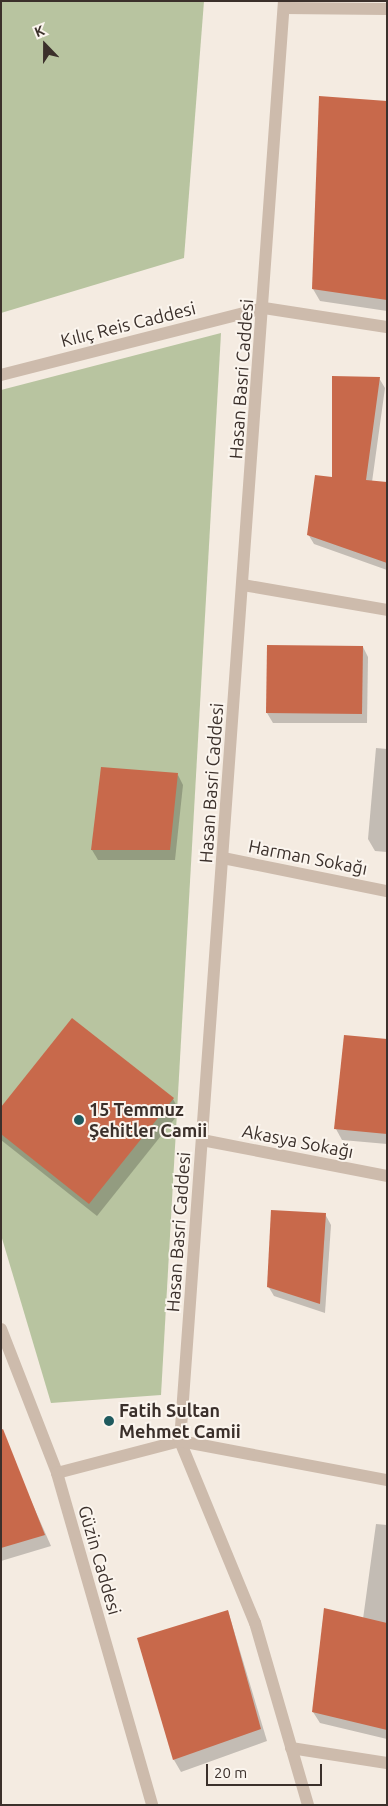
<!DOCTYPE html>
<html>
<head>
<meta charset="utf-8">
<style>
  body { margin:0 }
  #map { position:relative; width:388px; height:1806px; overflow:hidden; background:#f4ebe1; font-family:Ubuntu,sans-serif }
  div>[style] { position:absolute }
  [style*='--x'] { left:calc(var(--x)*1px); top:calc(var(--y)*1px); width:calc(var(--w)*1px); rotate:calc(var(--a)*1deg) }
  .green>* { inset:0; background:#b8c4a0 }
  .shadow>* { inset:0; background:#0003 }
  .building>* { inset:0; background:#c8694b }
  .minor>* { height:12px; margin:-6px; padding:0 6px; transform-origin:6px; border-radius:6px; background:#cdbbac }
  .dots>* { width:14px; height:14px; translate:-50% -50%; box-sizing:border-box; border:2px solid #fbf5ee; border-radius:50% }
  span { translate:-50% -50%; white-space:nowrap; text-align:center; line-height:1.15; -webkit-text-stroke:4px #fbf5ee; paint-order:stroke }
  .street-label { font-size:18px; color:#3b302b }
  .poi-label { font-size:18px; color:#3b302b; font-weight:700 }
  .left { translate:0 -50%; text-align:left }
  .frame { position:absolute; inset:0; border:2px solid #3b302b; pointer-events:none }
  .north { position:absolute; left:20px; top:20px; width:50px; height:50px; -webkit-text-stroke:4px #fbf5ee; paint-order:stroke; rotate:338deg; font-size:14px; font-weight:700; line-height:20px; text-align:center; color:#3b302b }
  .north::after { content:''; display:block; margin:auto; width:18px; height:22px; background:#3b302b; clip-path:polygon(50% 0,100% 100%,50% 72%,0 100%) }
  .scale { position:absolute; left:206px; top:1764px; width:116px; height:22px; box-sizing:border-box; border:2px solid #3b302b; border-top:0; padding-left:6px; font-size:15px; line-height:18px; white-space:nowrap; color:#3b302b; -webkit-text-stroke:4px #fbf5ee; paint-order:stroke }
</style>
</head>
<body>
<div id="map">
  <div class="green">
    <div style="clip-path:polygon(1px 1px,204px 1px,184px 258px,1px 313px)"></div>
    <div style="clip-path:polygon(221px 333px,161px 1395px,51px 1403px,1px 1235px,1px 390px)"></div>
  </div>
  <div class="shadow">
    <div style="clip-path:polygon(387px 102px,387px 311px,320px 301px,313px 289px)"></div>
    <div style="clip-path:polygon(379px 378px,385px 388px,372px 482px,387px 484px,387px 570px,314px 544px,308px 534px)"></div>
    <div style="clip-path:polygon(363px 647px,368px 657px,367px 723px,273px 723px,267px 713px)"></div>
    <div style="clip-path:polygon(376px 748px,387px 749px,387px 852px,375px 851px,368px 839px)"></div>
    <div style="clip-path:polygon(178px 775px,183px 785px,175px 860px,98px 860px,92px 850px)"></div>
    <div style="clip-path:polygon(387px 1041px,387px 1144px,342px 1140px,336px 1129px)"></div>
    <div style="clip-path:polygon(173px 1099px,180px 1112px,97px 1216px,1px 1140px,1px 1109px)"></div>
    <div style="clip-path:polygon(325px 1214px,331px 1225px,325px 1313px,274px 1296px,268px 1286px)"></div>
    <div style="clip-path:polygon(1px 1433px,51px 1546px,1px 1561px)"></div>
    <div style="clip-path:polygon(376px 1524px,387px 1525px,387px 1739px,320px 1723px,313px 1712px,363px 1619px)"></div>
    <div style="clip-path:polygon(228px 1611px,267px 1741px,181px 1772px,174px 1760px)"></div>
  </div>
  <div class="building">
    <div style="clip-path:polygon(319px 96px,387px 101px,387px 300px,312px 289px)"></div>
    <div style="clip-path:polygon(332px 376px,380px 377px,366px 480px,387px 482px,387px 563px,307px 535px,315px 475px,332px 477px)"></div>
    <div style="clip-path:polygon(267px 645px,363px 646px,362px 714px,266px 713px)"></div>
    <div style="clip-path:polygon(101px 767px,178px 773px,170px 850px,91px 850px)"></div>
    <div style="clip-path:polygon(72px 1018px,174px 1098px,89px 1204px,1px 1134px,1px 1107px)"></div>
    <div style="clip-path:polygon(344px 1035px,387px 1039px,387px 1134px,334px 1129px)"></div>
    <div style="clip-path:polygon(271px 1210px,326px 1213px,320px 1304px,267px 1287px)"></div>
    <div style="clip-path:polygon(3px 1429px,45px 1535px,1px 1548px,1px 1430px)"></div>
    <div style="clip-path:polygon(324px 1608px,387px 1623px,387px 1730px,312px 1712px)"></div>
    <div style="clip-path:polygon(228px 1610px,261px 1729px,173px 1760px,137px 1638px)"></div>
  </div>
  <div class="minor">
    <div style="--x:284;--y:8;--w:103;--a:0.6"></div>
    <div style="--x:1;--y:375;--w:271;--a:-14.3"></div>
    <div style="--x:264;--y:308;--w:124;--a:8.8"></div>
    <div style="--x:243;--y:585;--w:146;--a:9.8"></div>
    <div style="--x:223;--y:858;--w:167;--a:11.4"></div>
    <div style="--x:202;--y:1140;--w:188;--a:11"></div>
    <div style="--x:1;--y:1329;--w:155;--a:68.7"></div>
    <div style="--x:57;--y:1473;--w:345;--a:74"></div>
    <div style="--x:57;--y:1473;--w:127;--a:-14.6"></div>
    <div style="--x:180;--y:1441;--w:1444;--a:-85.87"></div>
    <div style="--x:291;--y:1748;--w:97;--a:8.9"></div>
    <div style="--x:308;--y:1805;--w:190;--a:-106.2"></div>
    <div style="--x:255;--y:1623;--w:197;--a:-112.4"></div>
    <div style="--x:180;--y:1441;--w:211;--a:10.7"></div>
  </div>
  <div class="dots">
    <div style="left:79px;top:1120px;background:#1f5a5e"></div>
    <div style="left:109px;top:1421px;background:#1f5a5e"></div>
  </div>
  <div class="street-label">
    <span style="left:128px;top:324px;rotate:-14deg">Kılıç Reis Caddesi</span>
    <span style="left:241px;top:379px;rotate:-86deg">Hasan Basri Caddesi</span>
    <span style="left:211px;top:783px;rotate:-86deg">Hasan Basri Caddesi</span>
    <span style="left:308px;top:857px;rotate:11deg">Harman Sokağı</span>
    <span style="left:298px;top:1141px;rotate:11deg">Akasya Sokağı</span>
    <span style="left:178px;top:1232px;rotate:-86deg">Hasan Basri Caddesi</span>
    <span style="left:100px;top:1560px;rotate:74deg">Güzin Caddesi</span>
  </div>
  <div class="poi-label">
    <span class="left" style="left:89px;top:1120px">15 Temmuz<br>Şehitler Camii</span>
    <span class="left" style="left:119px;top:1421px">Fatih Sultan<br>Mehmet Camii</span>
  </div>
  <div class="frame"></div>
  <div class="north">K</div>
  <div class="scale">20 m</div>
</div>
</body>
</html>
